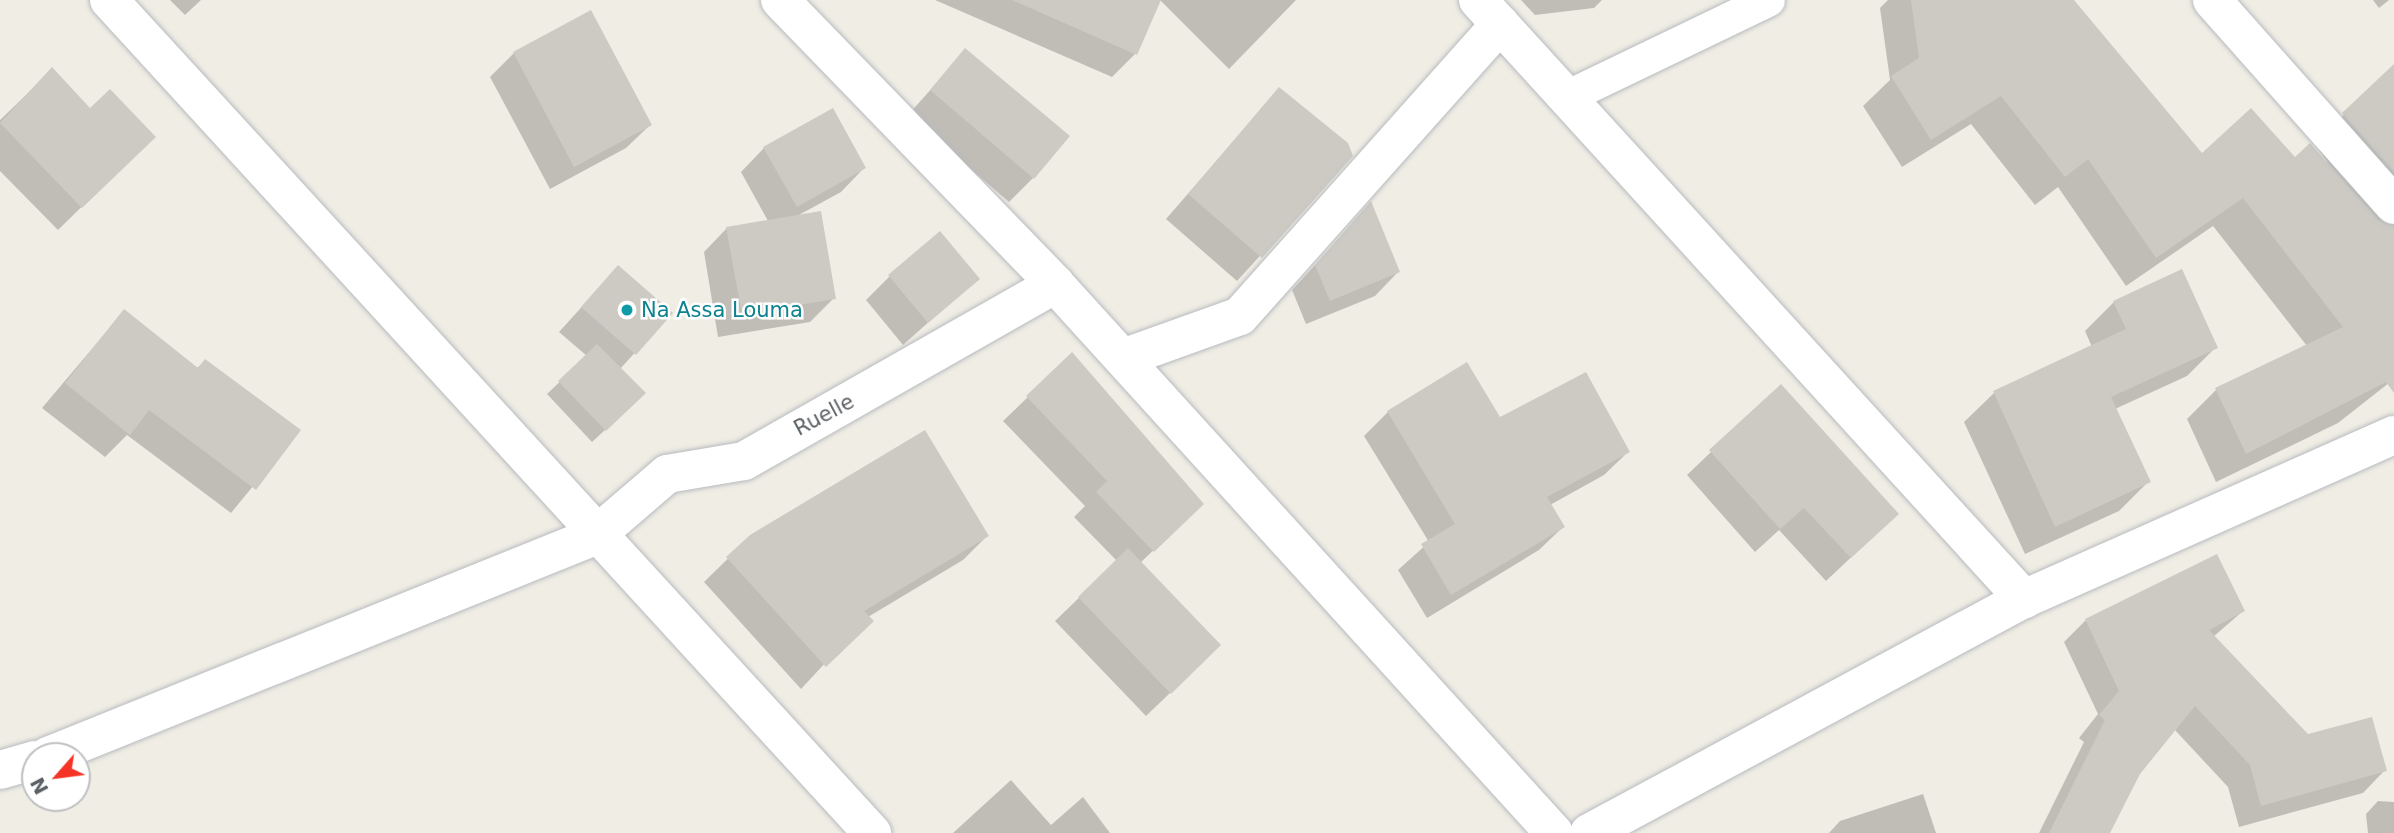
<!DOCTYPE html>
<html>
<head>
<meta charset="utf-8">
<style>
  body { margin:0 }
  #map { position:relative; width:2394px; height:833px; overflow:hidden; background:#f0ede5; font-family:"DejaVu Sans",sans-serif }
  div>[style] { position:absolute }
  [style*='--x'] { left:calc(var(--x)*1px); top:calc(var(--y)*1px); width:calc(var(--w)*1px); rotate:calc(var(--a)*1deg) }
  .shadow>* { inset:0; background:#0003 }
  .building>* { inset:0; background:#cdcac4 }
  .roads { filter:drop-shadow(0 0 2px #b7bbbf) drop-shadow(0 0 2px #b7bbbf) }
  .service>* { height:33px; margin:-16.5px; padding:0 16.5px; transform-origin:16.5px; border-radius:16.5px; background:#fff }
  .minor>* { height:38px; margin:-19px; padding:0 19px; transform-origin:19px; border-radius:19px; background:#fff }
  .dots>* { width:19px; height:19px; translate:-50% -50%; box-sizing:border-box; border:4px solid #fff; border-radius:50% }
  span { translate:-50% -50%; white-space:nowrap; text-align:center; line-height:1.15; -webkit-text-stroke:5px #fff; paint-order:stroke }
  .culture-label { font-size:21px; color:#0d838f }
  .left { translate:0 -50%; text-align:left }
  .street-label { font-size:21px; color:#5c6166 }
  .north { position:absolute; left:21px; top:742px; width:70px; height:70px; box-sizing:border-box; background:#fff; border:2px solid #bec0c2; border-radius:50%; rotate:242deg; font-size:19px; font-weight:700; line-height:28px; text-align:center; color:#5c6166 }
  .north::after { content:''; display:block; margin:auto; width:24px; height:32px; background:#f53425; clip-path:polygon(50% 0,100% 100%,50% 72%,0 100%) }
</style>
</head>
<body>
<div id="map">
  <div class="shadow">
    <div style="clip-path:polygon(170px 0,201px 0,185px 15px)"></div>
    <div style="clip-path:polygon(935px 0,1159px 0,1135px 54px,1112px 77px)"></div>
    <div style="clip-path:polygon(1160px 0,1296px 0,1229px 69px)"></div>
    <div style="clip-path:polygon(1521px 0,1602px 0,1594px 8px,1535px 15px)"></div>
    <div style="clip-path:polygon(1888px 0,2072px 0,2202px 156px,2295px 159px,2332px 169px,2314px 143px,2394px 67px,2394px 379px,2338px 423px,2216px 482px,2187px 419px,2216px 390px,2307px 346px,2213px 226px,2126px 286px,2058px 187px,2035px 205px,1971px 124px,1902px 167px,1863px 106px,1890px 80px,1880px 8px)"></div>
    <div style="clip-path:polygon(2373px 0,2389px 0,2379px 8px)"></div>
    <div style="clip-path:polygon(966px 50px,1033px 178px,1009px 202px,908px 115px)"></div>
    <div style="clip-path:polygon(514px 53px,650px 125px,626px 148px,550px 189px,490px 77px)"></div>
    <div style="clip-path:polygon(52px 70px,90px 111px,153px 137px,58px 230px,0 171px,0 120px)"></div>
    <div style="clip-path:polygon(1279px 89px,1351px 156px,1237px 281px,1166px 219px)"></div>
    <div style="clip-path:polygon(764px 148px,864px 168px,841px 192px,797px 216px,834px 298px,810px 322px,718px 337px,704px 252px,727px 228px,768px 221px,741px 172px)"></div>
    <div style="clip-path:polygon(1371px 204px,1398px 272px,1375px 296px,1306px 324px,1292px 290px)"></div>
    <div style="clip-path:polygon(618px 267px,671px 313px,620px 369px,631px 406px,592px 442px,547px 394px,587px 356px,559px 332px)"></div>
    <div style="clip-path:polygon(890px 276px,977px 279px,903px 345px,866px 300px)"></div>
    <div style="clip-path:polygon(2114px 302px,2216px 347px,2187px 376px,2115px 409px,2148px 482px,2119px 511px,2025px 554px,1964px 422px,1994px 393px,2092px 347px,2085px 331px)"></div>
    <div style="clip-path:polygon(124px 311px,196px 369px,205px 361px,298px 431px,231px 513px,127px 435px,105px 457px,42px 408px)"></div>
    <div style="clip-path:polygon(1072px 355px,1178px 527px,1140px 563px,1195px 669px,1146px 716px,1055px 621px,1117px 561px,1074px 517px,1085px 506px,1003px 421px)"></div>
    <div style="clip-path:polygon(1388px 412px,1499px 420px,1628px 452px,1604px 475px,1550px 505px,1563px 527px,1539px 550px,1427px 618px,1398px 570px,1429px 542px,1364px 436px)"></div>
    <div style="clip-path:polygon(1711px 452px,1897px 514px,1826px 581px,1779px 530px,1755px 552px,1687px 475px)"></div>
    <div style="clip-path:polygon(751px 536px,987px 536px,963px 560px,868px 617px,801px 689px,704px 582px)"></div>
    <div style="clip-path:polygon(2243px 611px,2213px 637px,2308px 736px,2385px 770px,2363px 793px,2239px 827px,2228px 787px,2174px 729px,2138px 773px,2108px 833px,2039px 833px,2084px 742px,2079px 738px,2098px 714px,2064px 642px,2086px 620px)"></div>
    <div style="clip-path:polygon(1011px 780px,1051px 825px,1083px 797px,1110px 833px,953px 833px)"></div>
    <div style="clip-path:polygon(1923px 794px,1936px 833px,1829px 833px,1840px 821px)"></div>
    <div style="clip-path:polygon(2378px 801px,2394px 802px,2394px 833px,2368px 833px,2366px 814px)"></div>
  </div>
  <div class="building">
    <div style="clip-path:polygon(1012px 0,1161px 0,1137px 55px)"></div>
    <div style="clip-path:polygon(1911px 0,2074px 0,2202px 153px,2251px 108px,2295px 157px,2310px 143px,2378px 220px,2394px 226px,2394px 393px,2386px 382px,2246px 454px,2215px 388px,2343px 327px,2243px 198px,2156px 258px,2088px 159px,2065px 177px,2001px 96px,1931px 140px,1891px 76px,1919px 58px)"></div>
    <div style="clip-path:polygon(591px 10px,652px 125px,574px 167px,513px 52px)"></div>
    <div style="clip-path:polygon(965px 48px,1070px 136px,1034px 179px,930px 90px)"></div>
    <div style="clip-path:polygon(2394px 64px,2394px 172px,2342px 113px)"></div>
    <div style="clip-path:polygon(52px 67px,90px 108px,110px 89px,156px 137px,82px 208px,0 123px)"></div>
    <div style="clip-path:polygon(1279px 87px,1348px 143px,1353px 156px,1262px 258px,1188px 194px)"></div>
    <div style="clip-path:polygon(833px 108px,866px 168px,797px 207px,763px 147px)"></div>
    <div style="clip-path:polygon(1371px 201px,1400px 272px,1330px 301px,1315px 265px)"></div>
    <div style="clip-path:polygon(821px 211px,836px 299px,742px 314px,726px 227px)"></div>
    <div style="clip-path:polygon(940px 231px,980px 279px,928px 323px,888px 275px)"></div>
    <div style="clip-path:polygon(618px 265px,673px 313px,636px 355px,581px 307px)"></div>
    <div style="clip-path:polygon(2182px 269px,2218px 348px,2111px 397px,2151px 482px,2055px 527px,1993px 391px,2126px 329px,2113px 301px)"></div>
    <div style="clip-path:polygon(124px 309px,198px 368px,205px 359px,301px 430px,256px 490px,149px 410px,130px 435px,65px 383px)"></div>
    <div style="clip-path:polygon(597px 344px,646px 393px,606px 431px,558px 381px)"></div>
    <div style="clip-path:polygon(1072px 352px,1204px 504px,1154px 552px,1096px 492px,1107px 481px,1026px 396px)"></div>
    <div style="clip-path:polygon(1467px 362px,1500px 417px,1586px 372px,1630px 452px,1547px 497px,1565px 527px,1451px 595px,1421px 544px,1455px 524px,1387px 411px)"></div>
    <div style="clip-path:polygon(1781px 384px,1899px 514px,1851px 558px,1804px 508px,1780px 529px,1709px 450px)"></div>
    <div style="clip-path:polygon(925px 430px,989px 536px,864px 611px,874px 621px,826px 667px,726px 557px,750px 535px)"></div>
    <div style="clip-path:polygon(1128px 548px,1221px 645px,1171px 694px,1078px 597px)"></div>
    <div style="clip-path:polygon(2217px 554px,2245px 611px,2209px 630px,2308px 734px,2372px 717px,2387px 771px,2261px 806px,2250px 765px,2195px 706px,2140px 774px,2110px 833px,2049px 833px,2105px 720px,2099px 715px,2119px 691px,2085px 619px)"></div>
  </div>
  <div class="roads">
    <div class="service">
      <div style="--x:1566;--y:97;--w:224;--a:-25.7"></div>
    </div>
    <div class="minor">
      <div style="--x:109;--y:0;--w:1130;--a:47.51"></div>
      <div style="--x:780;--y:0;--w:395;--a:45.9"></div>
      <div style="--x:1055;--y:284;--w:742;--a:47.73"></div>
      <div style="--x:1478;--y:0;--w:811;--a:47.65"></div>
      <div style="--x:2212;--y:0;--w:274;--a:48.4"></div>
      <div style="--x:1123;--y:358;--w:124;--a:-19.7"></div>
      <div style="--x:1240;--y:316;--w:391;--a:-48.3"></div>
      <div style="--x:48;--y:756;--w:590;--a:-21.91"></div>
      <div style="--x:595;--y:536;--w:95;--a:-40.7"></div>
      <div style="--x:667;--y:474;--w:78;--a:-9.6"></div>
      <div style="--x:744;--y:461;--w:358;--a:-29.6"></div>
      <div style="--x:0;--y:770;--w:36;--a:-16"></div>
      <div style="--x:1589;--y:833;--w:494;--a:-28.3"></div>
      <div style="--x:2024;--y:599;--w:405;--a:-23.9"></div>
    </div>
  </div>
  <div class="dots">
    <div style="left:627px;top:310px;background:#0f9aa8"></div>
  </div>
  <div class="culture-label">
    <span class="left" style="left:641px;top:310px">Na Assa Louma</span>
  </div>
  <div class="street-label">
    <span style="left:824px;top:415px;rotate:-28deg">Ruelle</span>
  </div>
  <div class="north">N</div>
</div>
</body>
</html>
